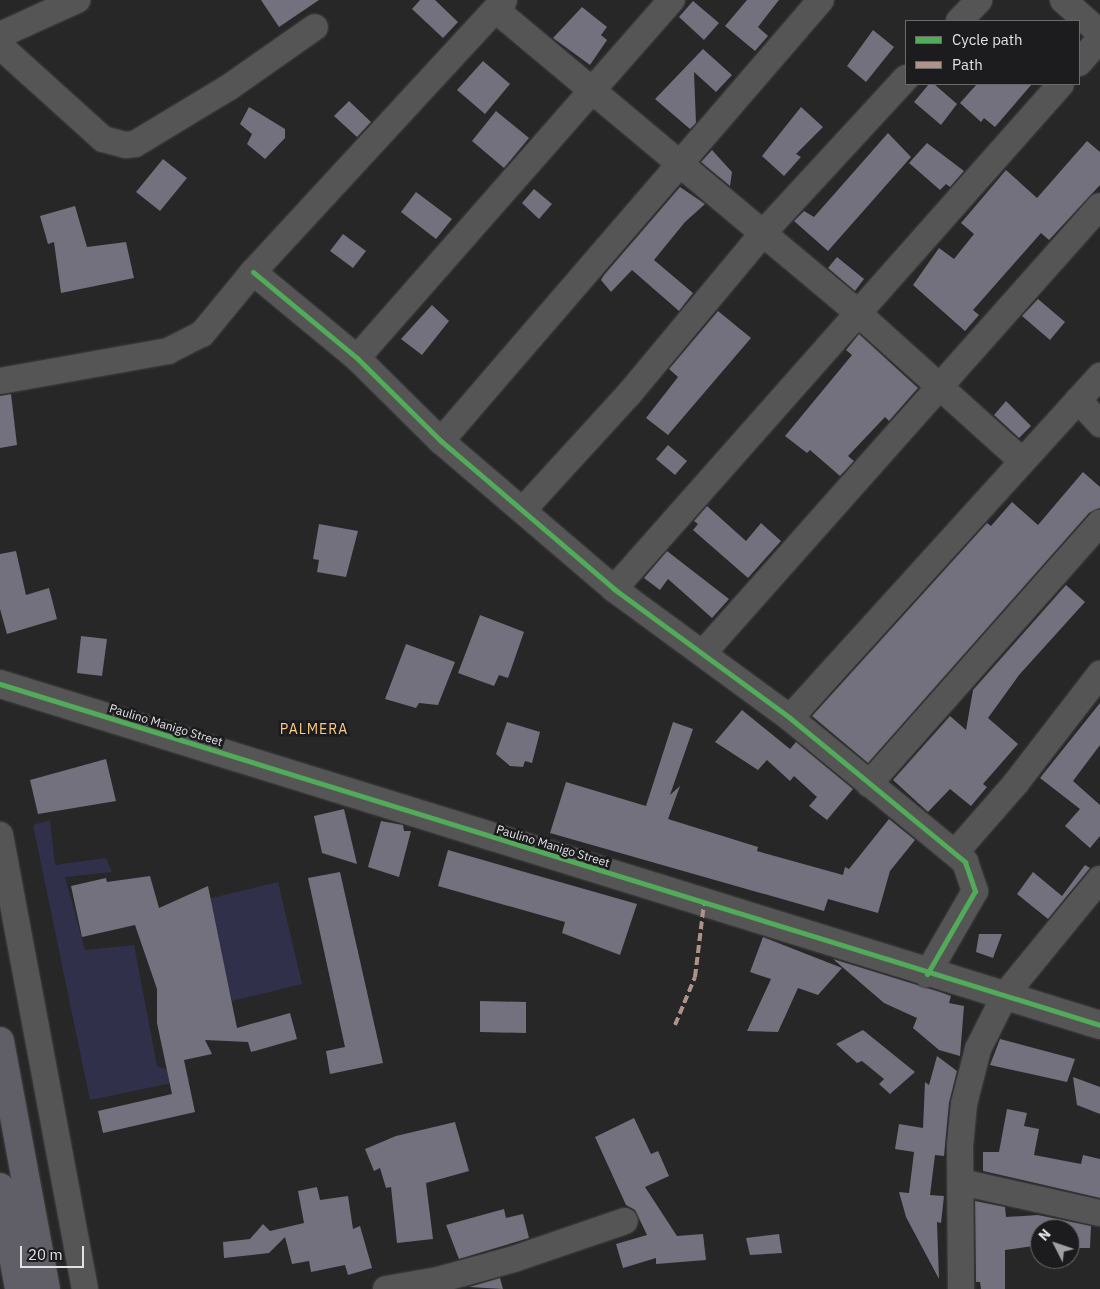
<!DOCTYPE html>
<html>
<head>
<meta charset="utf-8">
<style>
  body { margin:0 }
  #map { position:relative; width:1100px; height:1289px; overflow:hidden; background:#272728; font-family:"IBM Plex Sans",sans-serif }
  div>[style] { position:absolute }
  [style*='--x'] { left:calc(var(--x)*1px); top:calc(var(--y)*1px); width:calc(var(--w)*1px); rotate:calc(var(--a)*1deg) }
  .green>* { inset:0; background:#31304b }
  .building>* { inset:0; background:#72717d }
  .roads { filter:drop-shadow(0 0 1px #424243) drop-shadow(0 0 1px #424243) }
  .street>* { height:26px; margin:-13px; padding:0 13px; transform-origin:13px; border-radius:13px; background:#555556 }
  .secondary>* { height:28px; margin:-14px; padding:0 14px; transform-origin:14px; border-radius:14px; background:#555556 }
  .highway>* { height:28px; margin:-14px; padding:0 14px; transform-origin:14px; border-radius:14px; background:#605f68 }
  .quiet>* { height:4px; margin-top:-2px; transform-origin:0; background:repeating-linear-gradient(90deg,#af9288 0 8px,transparent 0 12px) }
  .cycleway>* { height:5px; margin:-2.5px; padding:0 2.5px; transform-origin:2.5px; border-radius:2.5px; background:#51ab58 }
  span { translate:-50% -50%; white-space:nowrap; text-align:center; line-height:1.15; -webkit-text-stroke:5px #1c1c1f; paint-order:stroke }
  .street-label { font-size:12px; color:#e2e2e4 }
  .neighbourhood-label { font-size:14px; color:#facc88; letter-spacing:1px }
  .legend { position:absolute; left:905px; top:20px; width:175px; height:65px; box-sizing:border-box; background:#1c1c1f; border:1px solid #6b6b6e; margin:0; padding:6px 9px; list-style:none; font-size:15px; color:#e2e2e4 }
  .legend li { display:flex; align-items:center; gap:10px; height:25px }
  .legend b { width:25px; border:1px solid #6b6b6e }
  .north { position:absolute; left:1030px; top:1219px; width:50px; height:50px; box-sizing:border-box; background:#1c1c1f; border:1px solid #6b6b6e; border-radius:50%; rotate:311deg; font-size:14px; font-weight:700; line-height:20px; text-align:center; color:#e2e2e4 }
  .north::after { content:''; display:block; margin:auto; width:18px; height:22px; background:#a1a1a2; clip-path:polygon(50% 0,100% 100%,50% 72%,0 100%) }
  .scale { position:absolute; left:20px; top:1246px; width:64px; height:22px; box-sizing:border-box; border:2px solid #e2e2e4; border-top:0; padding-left:6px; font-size:15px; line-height:18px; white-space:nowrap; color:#e2e2e4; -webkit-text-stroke:4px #1c1c1f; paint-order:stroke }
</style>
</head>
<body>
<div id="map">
  <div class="green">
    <div style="clip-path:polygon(50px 820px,55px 865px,106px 858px,112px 872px,65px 877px,85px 950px,134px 945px,157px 1066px,191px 1079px,90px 1100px,33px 825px)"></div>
    <div style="clip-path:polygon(278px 882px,302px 984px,232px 1001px,208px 899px)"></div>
  </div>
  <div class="building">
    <div style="clip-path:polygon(261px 0,319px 0,279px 27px)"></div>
    <div style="clip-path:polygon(420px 0,435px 0,458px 22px,443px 38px,412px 9px)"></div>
    <div style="clip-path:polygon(747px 0,779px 0,758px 27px,768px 36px,755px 51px,725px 26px)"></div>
    <div style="clip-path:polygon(693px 1px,719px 23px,704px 40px,679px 17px)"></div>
    <div style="clip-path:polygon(582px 7px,607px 27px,601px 35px,607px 40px,590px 65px,553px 38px)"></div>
    <div style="clip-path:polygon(873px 30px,894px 47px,866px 82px,847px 66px)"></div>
    <div style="clip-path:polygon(703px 49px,732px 75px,716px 92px,694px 72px,696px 123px,690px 129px,655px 99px)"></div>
    <div style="clip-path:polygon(483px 61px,510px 84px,485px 114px,457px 90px)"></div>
    <div style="clip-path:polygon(929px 84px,934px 84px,957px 104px,941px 125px,914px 102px)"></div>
    <div style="clip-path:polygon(977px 84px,1032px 84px,995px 127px,984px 118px,981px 122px,960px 103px)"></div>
    <div style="clip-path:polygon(349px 101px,371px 122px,357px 137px,334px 116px)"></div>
    <div style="clip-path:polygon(249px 107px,285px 129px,285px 138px,265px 159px,247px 144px,252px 134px,240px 124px)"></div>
    <div style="clip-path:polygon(801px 107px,823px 127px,796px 154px,801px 157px,784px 176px,762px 156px)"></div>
    <div style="clip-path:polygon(496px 111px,529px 138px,504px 168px,472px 141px)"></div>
    <div style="clip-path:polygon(888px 133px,911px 157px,828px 251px,794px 221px,804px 211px,814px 217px)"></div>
    <div style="clip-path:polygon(1087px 141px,1100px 152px,1100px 185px,1049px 240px,1041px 233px,973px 310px,979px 315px,965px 331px,913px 285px,920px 275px,939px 248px,954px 259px,974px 234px,961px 223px,1006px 170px,1037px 198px)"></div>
    <div style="clip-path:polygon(927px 143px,964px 171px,950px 187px,946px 184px,940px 190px,909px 163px)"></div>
    <div style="clip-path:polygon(712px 150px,732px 172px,730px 186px,701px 162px)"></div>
    <div style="clip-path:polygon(163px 159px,187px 178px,160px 211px,136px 192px)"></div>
    <div style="clip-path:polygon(680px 187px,705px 204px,685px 222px,654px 260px,693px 293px,679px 311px,632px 270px,611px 292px,601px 280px,604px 275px)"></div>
    <div style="clip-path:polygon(534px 189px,552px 204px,539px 219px,522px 203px)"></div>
    <div style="clip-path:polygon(416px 192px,452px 219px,436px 239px,401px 212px)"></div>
    <div style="clip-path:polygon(75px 206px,87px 247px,126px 242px,134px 278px,61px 293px,54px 242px,48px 244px,40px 216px)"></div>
    <div style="clip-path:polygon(343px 234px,366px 251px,353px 268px,330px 251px)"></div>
    <div style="clip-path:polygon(837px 257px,864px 279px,855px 291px,828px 268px)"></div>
    <div style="clip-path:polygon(1038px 299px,1065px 322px,1050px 340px,1022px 316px)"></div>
    <div style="clip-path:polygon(432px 305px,449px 321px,422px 355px,401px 339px)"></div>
    <div style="clip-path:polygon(718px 311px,751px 338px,668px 435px,646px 418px,678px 377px,669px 369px)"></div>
    <div style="clip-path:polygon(859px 334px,918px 388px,889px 421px,885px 417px,848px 456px,854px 461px,840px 476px,810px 450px,807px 453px,785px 436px,852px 355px,846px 350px)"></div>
    <div style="clip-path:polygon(11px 394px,17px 445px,0 448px,0 396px)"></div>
    <div style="clip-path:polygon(1006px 401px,1031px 426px,1019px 438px,994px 415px)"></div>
    <div style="clip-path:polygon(668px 445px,687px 461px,675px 475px,656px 459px)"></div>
    <div style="clip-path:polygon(1083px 472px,1100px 487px,1100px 508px,1089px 513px,868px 763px,812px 716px,987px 523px,991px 526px,1012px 502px,1038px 525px)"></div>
    <div style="clip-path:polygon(707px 506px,746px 541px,761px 523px,781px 541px,748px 578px,693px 530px,698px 524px,694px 521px)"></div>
    <div style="clip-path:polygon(319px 524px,358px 531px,346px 577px,317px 572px,319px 560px,313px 559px)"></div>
    <div style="clip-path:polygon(16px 551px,26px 595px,49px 588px,57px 619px,7px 634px,0 609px,0 554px)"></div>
    <div style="clip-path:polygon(667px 551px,729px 599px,712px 618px,668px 579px,660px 590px,644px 578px)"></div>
    <div style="clip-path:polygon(1066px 585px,1085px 602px,1019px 675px,988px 718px,1018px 744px,983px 784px,987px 787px,971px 806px,950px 789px,928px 812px,893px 780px,950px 716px,966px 730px,973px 690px)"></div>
    <div style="clip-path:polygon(480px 615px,524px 632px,508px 678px,499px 675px,494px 686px,458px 673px)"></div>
    <div style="clip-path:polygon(81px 636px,107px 639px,102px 676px,77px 673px)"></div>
    <div style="clip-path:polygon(406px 644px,455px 662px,438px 705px,419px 703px,416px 708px,385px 699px)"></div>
    <div style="clip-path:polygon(1100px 703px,1100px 745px,1073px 781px,1100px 805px,1100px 836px,1090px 848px,1065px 826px,1080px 809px,1040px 778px)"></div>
    <div style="clip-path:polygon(742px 710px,790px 749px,796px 742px,853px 789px,827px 820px,809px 806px,817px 797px,794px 776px,790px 781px,767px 760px,758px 770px,715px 742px)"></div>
    <div style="clip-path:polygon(507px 722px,540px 732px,532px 763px,525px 761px,523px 767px,510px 766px,496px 754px)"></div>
    <div style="clip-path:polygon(673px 722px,693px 729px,670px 795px,680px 786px,668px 819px,758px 847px,757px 851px,843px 875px,845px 867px,849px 869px,889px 819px,915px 840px,890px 871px,878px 913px,828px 899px,824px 911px,550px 833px,566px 782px,646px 806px)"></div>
    <div style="clip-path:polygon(106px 759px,116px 801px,38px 814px,30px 780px)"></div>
    <div style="clip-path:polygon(344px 809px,357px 864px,322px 853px,314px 816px)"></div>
    <div style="clip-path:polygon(381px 821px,403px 825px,404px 831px,411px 831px,399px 877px,368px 867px)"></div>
    <div style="clip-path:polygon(448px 850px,637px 904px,620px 955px,562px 933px,565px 922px,438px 886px)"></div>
    <div style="clip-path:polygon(1085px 865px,1090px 868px,1048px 919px,1017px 894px,1033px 872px,1062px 896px)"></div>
    <div style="clip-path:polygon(340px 872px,383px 1063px,330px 1074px,326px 1051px,345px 1047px,308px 878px)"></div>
    <div style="clip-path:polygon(150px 876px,159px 908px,208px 886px,237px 1028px,290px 1013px,297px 1039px,251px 1052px,248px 1042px,205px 1040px,212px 1054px,184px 1060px,195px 1112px,103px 1133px,98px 1111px,172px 1094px,157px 1023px,157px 989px,135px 925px,82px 937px,71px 886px,106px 878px,107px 882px)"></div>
    <div style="clip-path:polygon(979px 934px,1002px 934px,993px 958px,976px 952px)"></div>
    <div style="clip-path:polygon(763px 937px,842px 968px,818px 995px,798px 988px,778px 1032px,747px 1031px,771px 979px,750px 972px)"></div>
    <div style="clip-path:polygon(833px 959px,940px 992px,951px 996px,949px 1003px,964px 1006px,960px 1056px,939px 1050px,913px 1028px,917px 1018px,884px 1003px)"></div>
    <div style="clip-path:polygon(480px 1001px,526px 1002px,526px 1033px,480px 1032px)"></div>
    <div style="clip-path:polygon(863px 1030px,915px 1072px,890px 1094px,879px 1084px,884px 1079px,862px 1061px,857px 1063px,836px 1044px)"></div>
    <div style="clip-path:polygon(1000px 1039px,1075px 1059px,1067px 1082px,990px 1065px)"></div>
    <div style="clip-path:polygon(937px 1056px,957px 1071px,949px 1103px,944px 1156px,935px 1155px,930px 1195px,944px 1196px,941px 1223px,937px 1222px,939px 1279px,906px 1217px,899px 1192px,909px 1193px,914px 1152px,895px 1149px,899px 1124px,923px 1128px,925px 1082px,929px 1085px)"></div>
    <div style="clip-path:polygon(1073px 1077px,1100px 1087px,1100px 1114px,1077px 1105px)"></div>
    <div style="clip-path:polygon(1007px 1109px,1027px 1113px,1024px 1126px,1039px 1129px,1034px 1155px,1081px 1164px,1083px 1155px,1100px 1159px,1100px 1198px,983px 1171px,983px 1152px,999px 1152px)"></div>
    <div style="clip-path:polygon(634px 1118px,651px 1154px,658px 1151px,669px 1176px,645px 1187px,677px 1236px,703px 1234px,706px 1260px,656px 1264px,656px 1258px,623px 1268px,616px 1244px,647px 1235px,635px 1210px,626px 1205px,595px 1137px)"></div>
    <div style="clip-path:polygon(455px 1122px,469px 1171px,426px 1183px,433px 1239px,397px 1243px,391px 1187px,386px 1188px,380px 1168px,374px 1171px,365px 1149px,396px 1136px)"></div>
    <div style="clip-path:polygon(317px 1187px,320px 1200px,348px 1196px,353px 1229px,360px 1226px,372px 1268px,348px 1275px,345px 1265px,311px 1272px,309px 1261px,292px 1264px,285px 1237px,269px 1253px,224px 1258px,223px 1242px,250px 1239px,263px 1224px,270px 1231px,304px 1223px,298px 1191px)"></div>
    <div style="clip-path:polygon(975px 1201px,1005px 1207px,1006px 1217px,1038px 1215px,1091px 1226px,1090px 1248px,1070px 1248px,1070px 1229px,1040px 1229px,1040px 1245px,1005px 1250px,1005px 1289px,981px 1289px,980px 1282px,976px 1282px)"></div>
    <div style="clip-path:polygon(504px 1209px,506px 1218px,523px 1214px,529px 1238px,459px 1259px,446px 1225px)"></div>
    <div style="clip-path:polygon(779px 1234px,782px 1253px,750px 1255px,746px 1238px)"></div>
    <div style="clip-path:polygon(500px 1278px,503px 1289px,469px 1287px)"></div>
  </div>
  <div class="roads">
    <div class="street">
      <div style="--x:1063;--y:0;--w:50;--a:41.7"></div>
      <div style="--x:496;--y:10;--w:473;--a:39.9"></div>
      <div style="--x:859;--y:314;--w:218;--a:42"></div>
      <div style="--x:959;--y:21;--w:29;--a:-46"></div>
      <div style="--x:0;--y:35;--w:85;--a:-24.4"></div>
      <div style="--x:0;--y:46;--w:139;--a:42.1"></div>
      <div style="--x:103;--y:139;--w:24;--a:15"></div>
      <div style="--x:126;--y:145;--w:9;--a:-6"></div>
      <div style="--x:135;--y:144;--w:109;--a:-31.1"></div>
      <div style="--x:228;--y:88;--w:106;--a:-35"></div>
      <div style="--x:1079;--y:63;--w:32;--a:-49"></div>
      <div style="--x:253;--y:272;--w:135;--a:39.6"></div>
      <div style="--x:357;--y:358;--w:118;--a:44.7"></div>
      <div style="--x:441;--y:441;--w:228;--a:40.5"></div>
      <div style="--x:614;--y:589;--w:218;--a:36.2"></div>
      <div style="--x:790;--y:718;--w:227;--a:39.4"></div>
      <div style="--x:965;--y:862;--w:31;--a:71"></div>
      <div style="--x:975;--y:891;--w:96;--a:120"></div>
      <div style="--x:357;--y:358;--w:477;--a:-48.7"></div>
      <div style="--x:0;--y:381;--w:171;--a:-10.1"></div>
      <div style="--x:168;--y:351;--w:38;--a:-27"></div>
      <div style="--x:202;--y:334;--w:80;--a:-50.6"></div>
      <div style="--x:253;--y:272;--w:370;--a:-47.3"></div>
      <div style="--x:1078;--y:400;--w:33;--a:47"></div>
      <div style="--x:441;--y:441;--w:582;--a:-49.25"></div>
      <div style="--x:523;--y:510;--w:157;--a:-47.6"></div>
      <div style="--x:629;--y:394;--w:209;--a:-50.2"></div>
      <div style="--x:763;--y:233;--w:211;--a:-47.3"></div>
      <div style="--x:614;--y:589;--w:674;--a:-48.49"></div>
      <div style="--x:704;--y:652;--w:596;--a:-48.4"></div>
      <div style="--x:790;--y:718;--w:462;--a:-47.8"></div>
      <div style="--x:869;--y:784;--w:349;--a:-48.5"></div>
      <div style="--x:0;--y:835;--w:462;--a:79.4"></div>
      <div style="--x:955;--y:853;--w:93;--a:-48.9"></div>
      <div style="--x:1016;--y:783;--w:138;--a:-52.4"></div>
      <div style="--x:961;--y:1182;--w:142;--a:12.6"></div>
      <div style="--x:386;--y:1289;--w:53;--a:-9.8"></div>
      <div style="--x:438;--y:1280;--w:79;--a:-15.4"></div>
      <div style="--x:514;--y:1259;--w:117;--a:-18.9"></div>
      <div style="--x:961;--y:1289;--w:143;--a:-90.4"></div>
      <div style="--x:960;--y:1146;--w:42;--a:-84.6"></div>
      <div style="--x:964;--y:1104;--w:57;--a:-75.7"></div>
      <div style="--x:978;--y:1049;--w:60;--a:-63.4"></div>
      <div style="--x:1005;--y:995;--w:150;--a:-50.7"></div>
    </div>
    <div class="secondary">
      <div style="--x:0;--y:684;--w:1152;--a:17.22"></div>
    </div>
    <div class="highway">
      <div style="--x:0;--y:1041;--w:252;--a:79.5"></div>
      <div style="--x:0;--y:1187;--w:104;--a:79.4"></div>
    </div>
  </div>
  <div class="quiet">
    <div style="--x:675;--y:1025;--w:52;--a:-67.4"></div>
    <div style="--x:695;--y:977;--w:74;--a:-83"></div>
  </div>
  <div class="cycleway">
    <div style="--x:253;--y:272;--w:135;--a:39.6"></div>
    <div style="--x:357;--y:358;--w:118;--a:44.7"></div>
    <div style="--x:441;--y:441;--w:228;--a:40.5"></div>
    <div style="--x:614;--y:589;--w:218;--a:36.2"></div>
    <div style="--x:790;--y:718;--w:227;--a:39.4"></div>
    <div style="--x:965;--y:862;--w:31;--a:71"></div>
    <div style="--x:975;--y:891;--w:96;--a:120"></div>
    <div style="--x:0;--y:684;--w:1152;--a:17.22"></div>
  </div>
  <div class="street-label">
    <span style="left:166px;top:725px;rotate:17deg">Paulino Manigo Street</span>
    <span style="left:553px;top:846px;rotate:17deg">Paulino Manigo Street</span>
  </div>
  <div class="neighbourhood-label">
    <span style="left:314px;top:729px">PALMERA</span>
  </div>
  <ul class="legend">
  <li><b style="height:6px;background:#51ab58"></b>Cycle path</li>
  <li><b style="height:6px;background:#af9288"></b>Path</li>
  </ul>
  <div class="north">N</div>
  <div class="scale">20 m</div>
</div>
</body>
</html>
